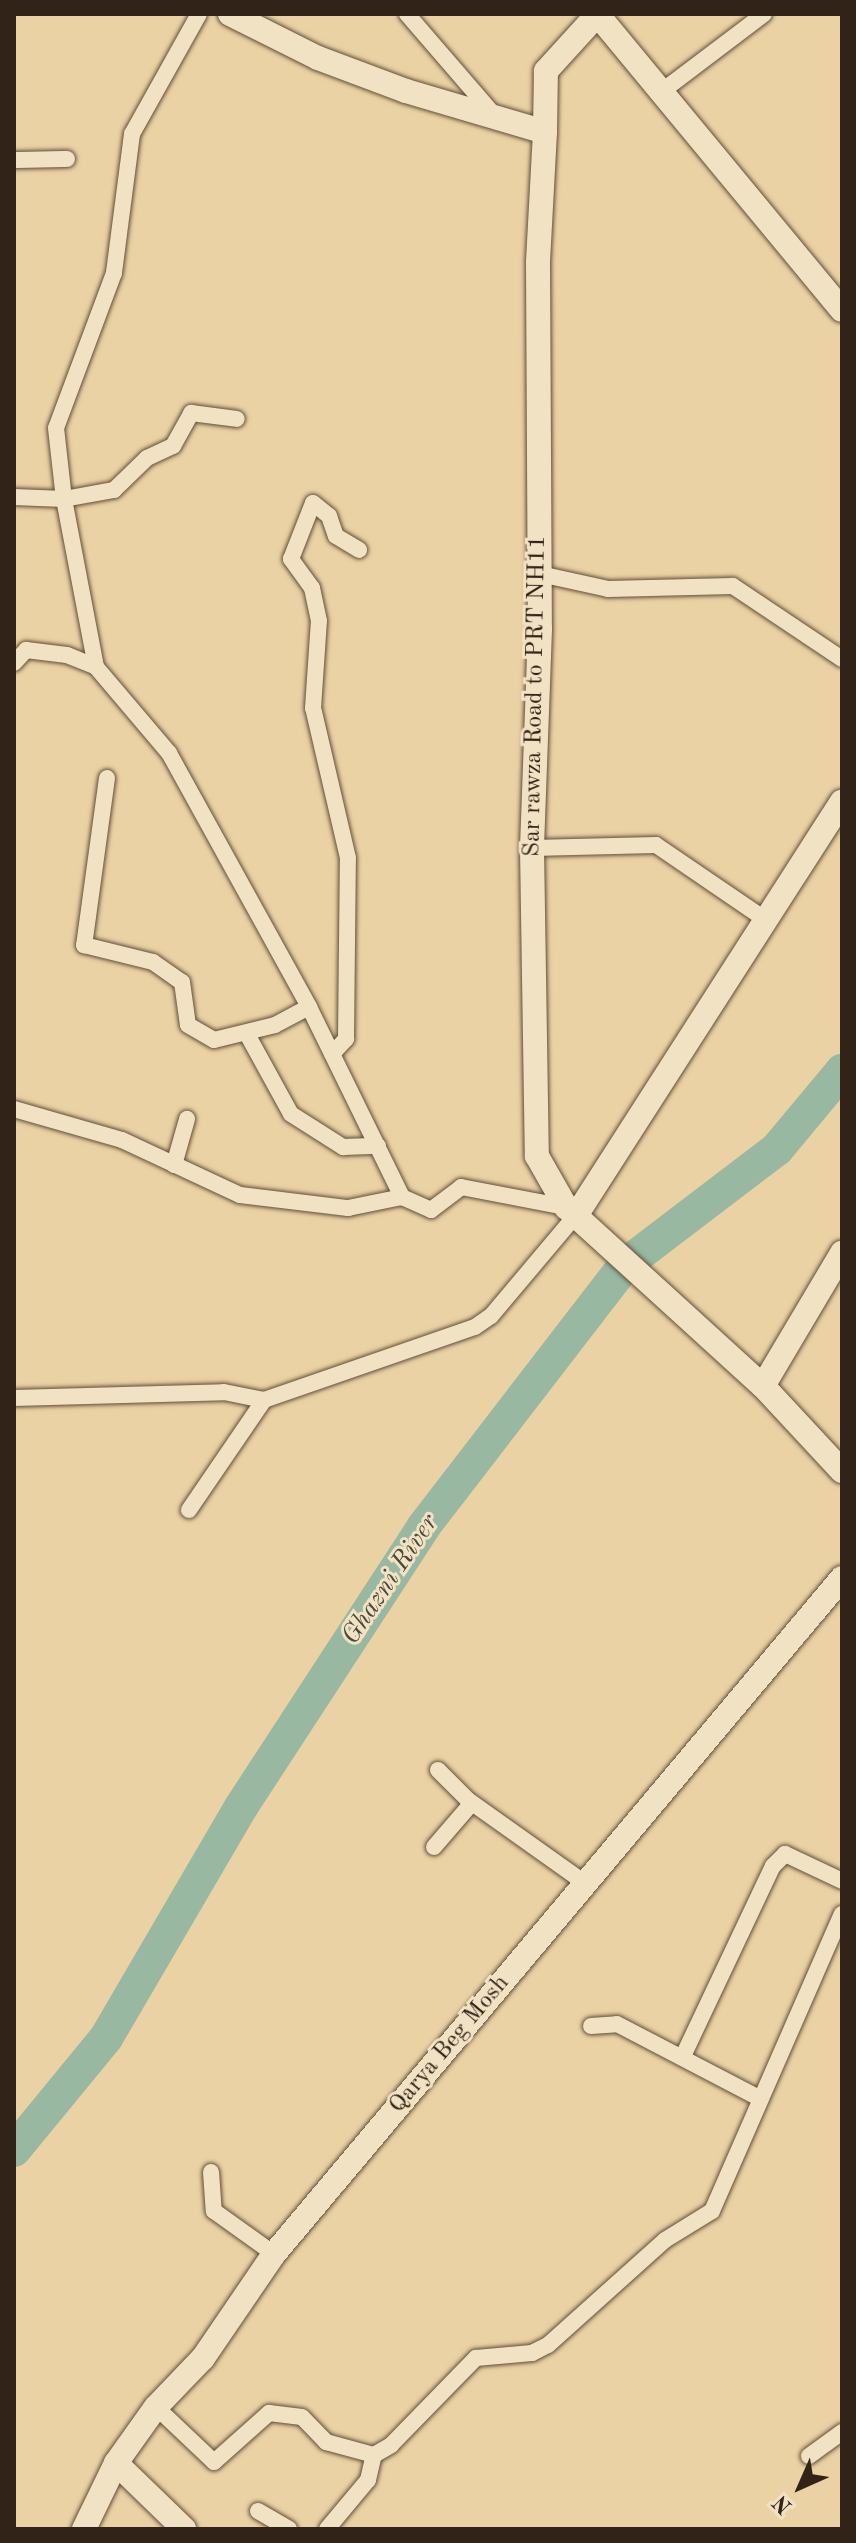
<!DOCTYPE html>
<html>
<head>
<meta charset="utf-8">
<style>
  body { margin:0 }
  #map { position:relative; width:856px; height:2543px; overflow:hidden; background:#ebd2a4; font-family:"Old Standard TT",serif }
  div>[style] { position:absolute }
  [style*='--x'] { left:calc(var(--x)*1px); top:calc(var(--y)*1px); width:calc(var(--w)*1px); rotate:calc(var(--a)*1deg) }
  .river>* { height:34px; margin:-17px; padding:0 17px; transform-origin:17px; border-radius:17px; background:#99b8a1 }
  .roads { filter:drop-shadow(0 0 2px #604f3a) drop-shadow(0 0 2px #604f3a) }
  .street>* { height:16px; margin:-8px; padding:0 8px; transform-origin:8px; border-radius:8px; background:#f2e2c4 }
  .secondary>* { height:24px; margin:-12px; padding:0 12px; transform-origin:12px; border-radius:12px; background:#f2e2c4 }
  span { translate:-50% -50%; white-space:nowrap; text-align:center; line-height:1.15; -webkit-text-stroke:6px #f2e2c4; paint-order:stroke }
  .street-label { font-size:24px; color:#312317 }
  .water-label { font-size:26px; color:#4b483a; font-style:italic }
  .frame { position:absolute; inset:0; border:16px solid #312317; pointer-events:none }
  .north { position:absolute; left:760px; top:2447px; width:80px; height:80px; -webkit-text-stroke:6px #f2e2c4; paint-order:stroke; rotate:225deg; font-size:22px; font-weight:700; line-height:32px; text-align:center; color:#312317 }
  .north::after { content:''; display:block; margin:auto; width:28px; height:36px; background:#312317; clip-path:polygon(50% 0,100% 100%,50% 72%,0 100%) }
</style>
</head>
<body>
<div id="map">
  <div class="river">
    <div style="--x:14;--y:2150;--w:145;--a:-50.6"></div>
    <div style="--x:106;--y:2038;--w:268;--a:-59.7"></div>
    <div style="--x:241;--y:1807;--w:335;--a:-56.9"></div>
    <div style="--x:424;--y:1526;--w:331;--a:-52.4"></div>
    <div style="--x:626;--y:1264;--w:190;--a:-37.3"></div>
    <div style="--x:777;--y:1149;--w:102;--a:-50.2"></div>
  </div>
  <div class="roads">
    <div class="street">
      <div style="--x:199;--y:14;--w:137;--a:119.2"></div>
      <div style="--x:132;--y:134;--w:140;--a:97.4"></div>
      <div style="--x:114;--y:273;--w:165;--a:110.5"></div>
      <div style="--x:56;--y:428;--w:71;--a:83.6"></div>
      <div style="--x:64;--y:499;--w:171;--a:79.2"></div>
      <div style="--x:96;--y:667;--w:113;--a:49.7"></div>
      <div style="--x:169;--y:753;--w:290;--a:61.1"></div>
      <div style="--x:309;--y:1007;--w:212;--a:63.9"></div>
      <div style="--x:407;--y:14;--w:135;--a:49.2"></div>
      <div style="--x:661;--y:92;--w:129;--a:-37.1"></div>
      <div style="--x:14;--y:160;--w:53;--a:-1.1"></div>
      <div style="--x:14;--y:497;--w:50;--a:2.3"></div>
      <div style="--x:64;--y:499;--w:51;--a:-10.2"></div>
      <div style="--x:114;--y:490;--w:46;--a:-44.1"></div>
      <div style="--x:147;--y:458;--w:29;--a:-25"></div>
      <div style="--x:173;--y:446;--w:38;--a:-61"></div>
      <div style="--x:191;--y:413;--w:46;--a:7.4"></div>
      <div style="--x:540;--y:574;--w:70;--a:12.4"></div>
      <div style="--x:608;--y:589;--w:125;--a:-1.4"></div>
      <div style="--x:733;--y:586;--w:131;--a:33.8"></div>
      <div style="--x:14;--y:663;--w:18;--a:-47"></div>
      <div style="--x:26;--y:650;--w:41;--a:7"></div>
      <div style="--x:67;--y:655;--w:31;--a:22"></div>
      <div style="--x:107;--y:778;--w:169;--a:97.8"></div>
      <div style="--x:84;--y:945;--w:71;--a:13.8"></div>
      <div style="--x:153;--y:962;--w:35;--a:35"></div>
      <div style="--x:182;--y:982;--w:43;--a:82.1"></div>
      <div style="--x:188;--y:1025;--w:30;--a:30"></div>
      <div style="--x:214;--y:1040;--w:63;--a:-13.8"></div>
      <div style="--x:275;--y:1025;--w:38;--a:-28"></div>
      <div style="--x:532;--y:848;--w:124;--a:-1.4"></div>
      <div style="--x:656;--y:845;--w:133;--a:34.3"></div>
      <div style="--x:247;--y:1034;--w:91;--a:61.2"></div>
      <div style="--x:291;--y:1114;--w:62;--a:32.4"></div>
      <div style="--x:343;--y:1147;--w:35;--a:-2"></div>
      <div style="--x:332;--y:1054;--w:21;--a:-47"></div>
      <div style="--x:346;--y:1039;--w:181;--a:-89.4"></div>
      <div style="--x:348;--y:858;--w:154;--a:-103.1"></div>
      <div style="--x:313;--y:708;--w:87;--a:-86.1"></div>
      <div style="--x:319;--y:621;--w:34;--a:-102"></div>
      <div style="--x:312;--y:588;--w:36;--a:-126"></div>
      <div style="--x:291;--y:559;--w:60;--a:-68.6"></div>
      <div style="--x:313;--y:503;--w:21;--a:39"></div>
      <div style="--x:329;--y:516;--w:21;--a:71"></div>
      <div style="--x:336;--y:536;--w:27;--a:31"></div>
      <div style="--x:14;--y:1109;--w:112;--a:16"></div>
      <div style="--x:122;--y:1140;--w:130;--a:25"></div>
      <div style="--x:240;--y:1195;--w:109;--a:6.9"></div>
      <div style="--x:348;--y:1208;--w:55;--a:-11.5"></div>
      <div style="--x:402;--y:1197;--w:32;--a:24"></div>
      <div style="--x:431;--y:1210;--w:38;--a:-37"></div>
      <div style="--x:461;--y:1187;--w:107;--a:10.8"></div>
      <div style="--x:174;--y:1165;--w:48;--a:-74.2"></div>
      <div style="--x:14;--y:1398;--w:210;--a:-1.6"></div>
      <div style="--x:224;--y:1392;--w:41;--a:11.3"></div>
      <div style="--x:264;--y:1400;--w:223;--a:-19.1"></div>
      <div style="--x:475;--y:1327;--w:19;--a:-35"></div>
      <div style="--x:491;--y:1316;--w:133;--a:-49.9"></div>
      <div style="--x:189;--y:1510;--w:133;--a:-55.7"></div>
      <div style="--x:438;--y:1770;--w:42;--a:45"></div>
      <div style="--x:468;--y:1800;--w:143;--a:35.4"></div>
      <div style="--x:434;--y:1847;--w:58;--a:-49.2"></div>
      <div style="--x:591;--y:2026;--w:26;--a:-4"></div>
      <div style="--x:617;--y:2024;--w:162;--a:27.5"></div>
      <div style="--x:684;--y:2054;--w:208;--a:-64.7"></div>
      <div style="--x:773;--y:1866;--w:17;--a:-45"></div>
      <div style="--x:785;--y:1854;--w:63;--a:25.3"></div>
      <div style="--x:211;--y:2172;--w:39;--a:86"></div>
      <div style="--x:214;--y:2211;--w:74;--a:35.6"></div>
      <div style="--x:156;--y:2407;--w:80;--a:43.5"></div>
      <div style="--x:214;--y:2462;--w:74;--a:-41.7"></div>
      <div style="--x:269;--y:2413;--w:33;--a:7"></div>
      <div style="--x:302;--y:2417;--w:35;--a:46"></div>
      <div style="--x:326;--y:2442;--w:50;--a:15.2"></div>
      <div style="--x:809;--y:2456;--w:41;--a:-36"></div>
      <div style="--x:258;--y:2511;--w:36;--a:30"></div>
      <div style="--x:327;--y:2529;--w:64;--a:-50.1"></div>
      <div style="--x:368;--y:2480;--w:26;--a:-77"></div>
      <div style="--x:374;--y:2455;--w:20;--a:-30"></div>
      <div style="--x:391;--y:2445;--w:122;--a:-45.7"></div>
      <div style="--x:476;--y:2358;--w:56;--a:-5.1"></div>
      <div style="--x:532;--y:2353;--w:18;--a:-27"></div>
      <div style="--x:548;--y:2345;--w:157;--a:-41.9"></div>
      <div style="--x:665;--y:2240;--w:55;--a:-31.7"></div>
      <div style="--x:712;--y:2211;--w:324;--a:-66.4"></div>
    </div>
    <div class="secondary">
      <div style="--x:230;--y:14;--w:98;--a:26.6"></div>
      <div style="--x:318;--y:58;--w:94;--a:20.6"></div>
      <div style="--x:406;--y:91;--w:145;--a:16.4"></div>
      <div style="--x:545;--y:132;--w:131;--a:93.1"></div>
      <div style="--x:538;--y:263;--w:366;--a:89.7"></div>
      <div style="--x:540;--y:629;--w:219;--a:92.1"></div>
      <div style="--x:532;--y:848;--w:308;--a:89.1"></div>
      <div style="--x:537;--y:1156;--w:59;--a:60.4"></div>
      <div style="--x:566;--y:1207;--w:266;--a:42.3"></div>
      <div style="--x:763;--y:1386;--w:116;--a:47.1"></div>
      <div style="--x:597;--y:14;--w:384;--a:50.4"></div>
      <div style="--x:545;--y:132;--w:61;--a:-89.1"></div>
      <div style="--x:546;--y:71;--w:76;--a:-47.7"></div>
      <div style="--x:577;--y:1214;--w:490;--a:-57.3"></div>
      <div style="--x:763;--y:1386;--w:155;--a:-59.3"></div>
      <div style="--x:116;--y:2463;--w:95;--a:44.1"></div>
      <div style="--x:84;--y:2529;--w:73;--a:-64.1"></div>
      <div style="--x:116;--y:2463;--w:69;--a:-54.5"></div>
      <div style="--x:156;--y:2407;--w:68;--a:-46.2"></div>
      <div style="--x:203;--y:2358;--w:126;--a:-55.7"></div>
      <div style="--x:274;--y:2254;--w:883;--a:-49.96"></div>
    </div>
  </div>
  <div class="street-label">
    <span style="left:536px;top:696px;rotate:-89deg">Sar rawza Road to PRT NH11</span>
    <span style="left:450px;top:2045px;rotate:-50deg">Qarya Beg Mosh</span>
  </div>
  <div class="water-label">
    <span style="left:391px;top:1580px;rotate:-56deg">Ghazni River</span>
  </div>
  <div class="frame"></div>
  <div class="north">N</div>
</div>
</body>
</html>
